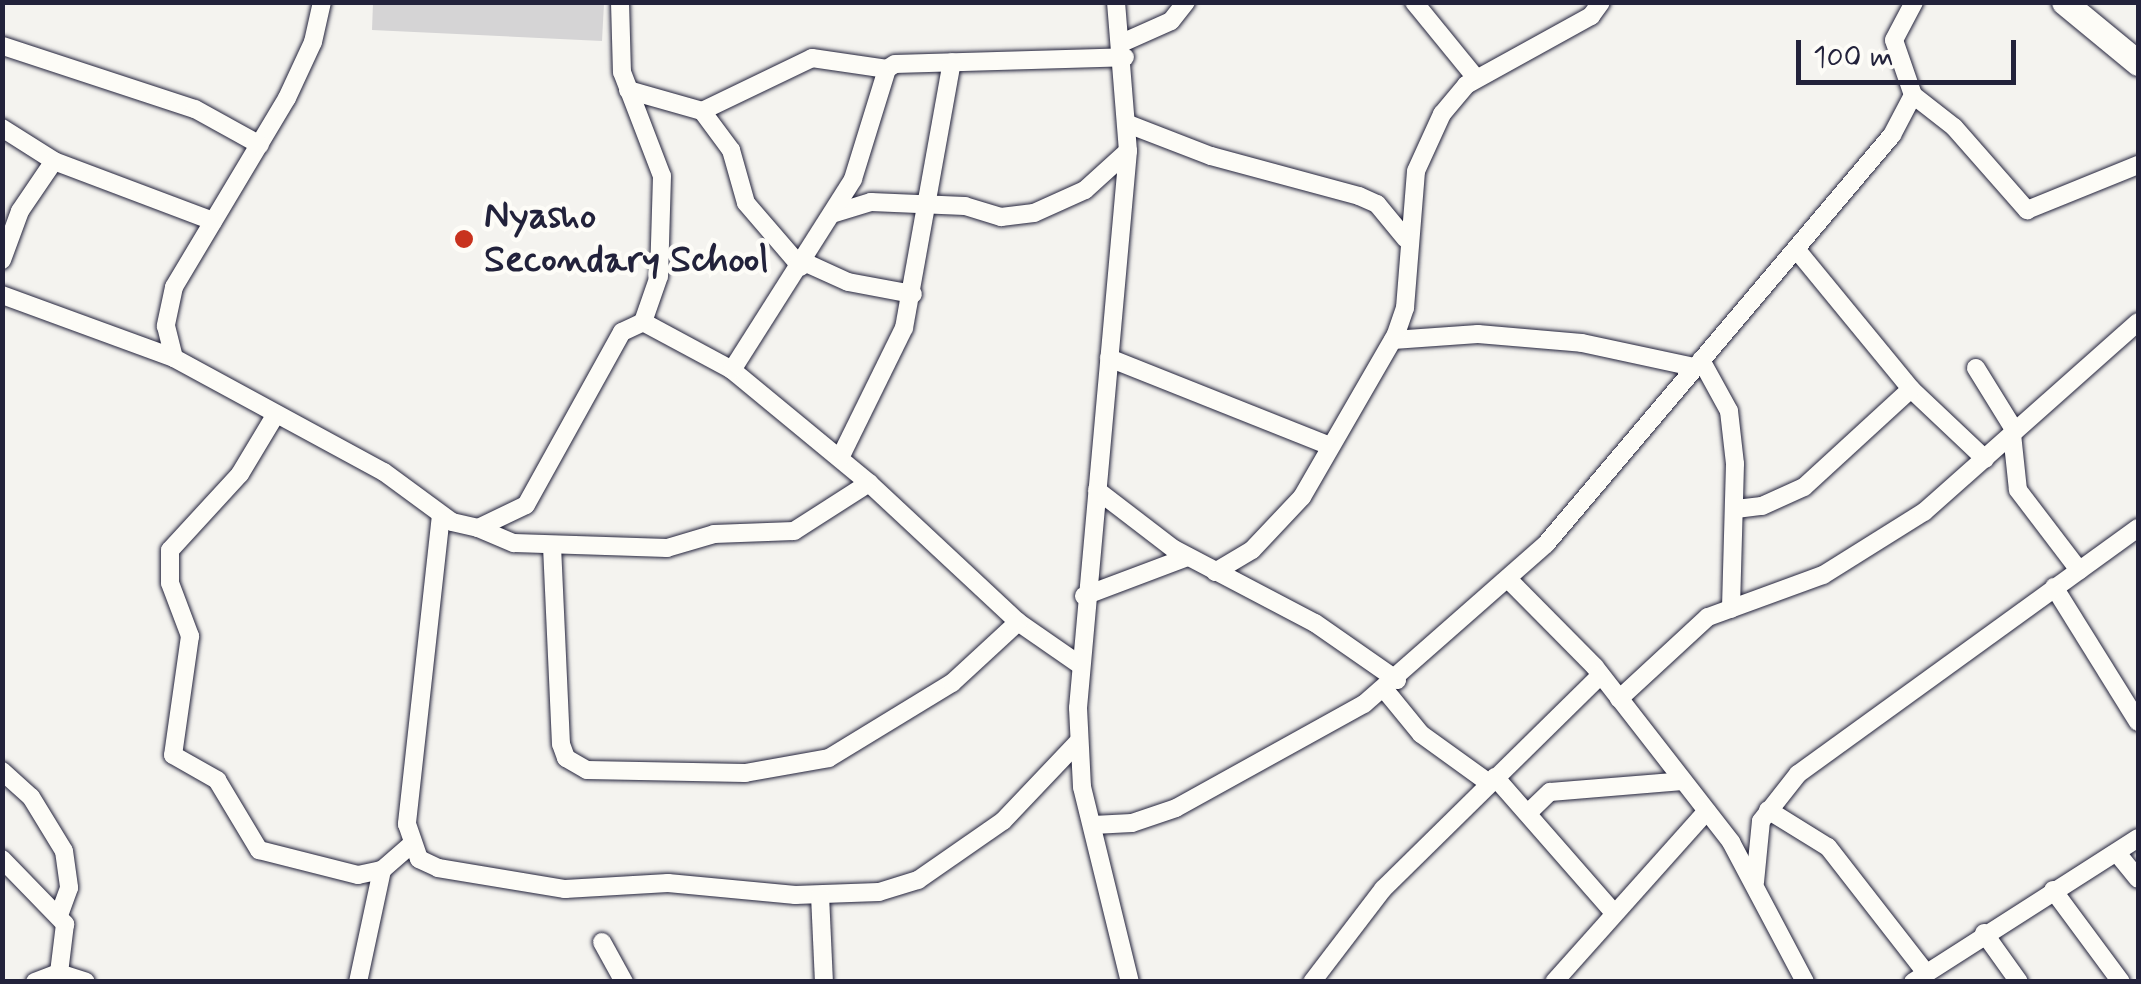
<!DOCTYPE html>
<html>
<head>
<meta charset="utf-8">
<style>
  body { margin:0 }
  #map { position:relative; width:2141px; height:984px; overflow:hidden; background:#f4f3ef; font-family:Mynerve,sans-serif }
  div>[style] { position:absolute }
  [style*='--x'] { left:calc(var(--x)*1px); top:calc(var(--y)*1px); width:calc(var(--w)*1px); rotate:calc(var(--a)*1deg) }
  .green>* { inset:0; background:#d5d4d5 }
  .roads { filter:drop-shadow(0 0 2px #22223b) drop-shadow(0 0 2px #22223b) }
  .street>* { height:18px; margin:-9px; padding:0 9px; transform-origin:9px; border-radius:9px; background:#fdfcf7 }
  .secondary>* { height:25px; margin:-12.5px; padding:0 12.5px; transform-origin:12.5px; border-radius:12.5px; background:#fdfcf7 }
  .dots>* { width:28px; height:28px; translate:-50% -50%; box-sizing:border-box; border:5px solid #fdfcf7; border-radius:50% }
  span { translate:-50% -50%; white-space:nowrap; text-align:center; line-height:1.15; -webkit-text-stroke:9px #fdfcf7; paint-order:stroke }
  .poi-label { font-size:38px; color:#22223b; font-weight:700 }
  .left { translate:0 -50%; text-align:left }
  .frame { position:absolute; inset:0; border:5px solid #22223b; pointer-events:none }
  .scale { position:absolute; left:1796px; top:40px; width:220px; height:45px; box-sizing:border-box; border:5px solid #22223b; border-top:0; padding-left:12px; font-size:30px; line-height:35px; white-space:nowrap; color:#22223b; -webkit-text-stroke:8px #fdfcf7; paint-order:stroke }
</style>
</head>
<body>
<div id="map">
  <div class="green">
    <div style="clip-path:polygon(373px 3px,604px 3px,602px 41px,372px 30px)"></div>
  </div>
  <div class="roads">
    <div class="street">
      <div style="--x:322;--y:2;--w:41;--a:102.7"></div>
      <div style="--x:313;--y:42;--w:62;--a:114.9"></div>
      <div style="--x:287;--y:98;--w:220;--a:120.9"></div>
      <div style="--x:174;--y:287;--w:40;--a:102"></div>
      <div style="--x:166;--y:326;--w:33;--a:76"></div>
      <div style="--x:174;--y:358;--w:239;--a:28.5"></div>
      <div style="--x:384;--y:472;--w:84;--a:36.3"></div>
      <div style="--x:452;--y:522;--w:27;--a:13"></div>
      <div style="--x:478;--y:528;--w:53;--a:-25.6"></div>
      <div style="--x:526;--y:505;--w:198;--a:-61"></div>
      <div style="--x:622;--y:332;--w:23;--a:-25"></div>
      <div style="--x:643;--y:322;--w:101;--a:28.3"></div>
      <div style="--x:732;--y:370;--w:178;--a:39.5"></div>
      <div style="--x:869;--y:483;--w:204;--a:43"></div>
      <div style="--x:1018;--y:622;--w:75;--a:34.7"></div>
      <div style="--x:620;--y:2;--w:70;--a:88.4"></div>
      <div style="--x:622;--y:72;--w:111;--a:69"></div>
      <div style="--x:662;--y:176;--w:100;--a:91.7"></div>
      <div style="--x:659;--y:276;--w:49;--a:109.2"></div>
      <div style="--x:1116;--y:2;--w:149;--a:85.4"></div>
      <div style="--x:1128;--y:151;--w:559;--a:95.13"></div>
      <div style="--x:1078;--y:708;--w:79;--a:87.1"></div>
      <div style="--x:1082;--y:787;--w:201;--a:76.2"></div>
      <div style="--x:1414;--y:2;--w:98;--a:50.8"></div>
      <div style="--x:1124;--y:42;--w:51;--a:-24.1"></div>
      <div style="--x:1171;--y:21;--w:24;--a:-52"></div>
      <div style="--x:3;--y:46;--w:202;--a:18.2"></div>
      <div style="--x:195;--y:109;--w:74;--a:29"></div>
      <div style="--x:628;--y:90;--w:77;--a:15.8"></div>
      <div style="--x:702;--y:111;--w:122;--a:-25.7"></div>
      <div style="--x:812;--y:58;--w:76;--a:8.3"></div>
      <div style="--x:1913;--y:95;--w:52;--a:38"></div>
      <div style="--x:1954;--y:127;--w:111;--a:48.7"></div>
      <div style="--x:2027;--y:210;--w:120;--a:-22.1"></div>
      <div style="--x:702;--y:111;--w:49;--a:53.4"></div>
      <div style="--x:731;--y:150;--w:55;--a:74.2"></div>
      <div style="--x:746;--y:203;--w:84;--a:49.3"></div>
      <div style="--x:1128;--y:124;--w:89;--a:21.1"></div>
      <div style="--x:1211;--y:156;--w:153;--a:15.1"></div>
      <div style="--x:1359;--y:196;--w:20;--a:24"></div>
      <div style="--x:1377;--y:204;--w:45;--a:50.4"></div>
      <div style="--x:2;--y:128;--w:62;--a:32.4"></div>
      <div style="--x:54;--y:161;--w:170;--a:20.7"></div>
      <div style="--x:832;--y:214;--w:41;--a:-17.1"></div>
      <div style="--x:871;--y:202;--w:94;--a:2.4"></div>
      <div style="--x:965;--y:206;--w:38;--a:17"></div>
      <div style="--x:1001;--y:217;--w:33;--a:-7"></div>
      <div style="--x:1034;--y:213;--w:56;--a:-24.3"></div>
      <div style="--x:1085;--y:190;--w:58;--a:-42.2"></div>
      <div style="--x:1796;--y:249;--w:181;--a:50.6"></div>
      <div style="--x:1911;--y:389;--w:102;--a:43.4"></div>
      <div style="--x:2;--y:260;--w:52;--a:-69.8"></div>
      <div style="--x:20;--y:211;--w:60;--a:-55.8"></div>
      <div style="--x:804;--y:262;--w:48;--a:24.4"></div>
      <div style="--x:848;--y:282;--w:66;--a:10.5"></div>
      <div style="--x:2;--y:295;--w:183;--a:20.1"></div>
      <div style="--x:1393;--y:340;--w:85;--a:-4"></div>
      <div style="--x:1478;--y:334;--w:104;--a:4.9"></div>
      <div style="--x:1582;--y:343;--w:115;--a:12.1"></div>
      <div style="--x:1109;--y:358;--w:236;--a:21.7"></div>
      <div style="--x:1701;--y:360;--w:58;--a:61.2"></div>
      <div style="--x:1729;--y:411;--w:53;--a:83.5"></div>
      <div style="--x:1735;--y:464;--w:145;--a:91.6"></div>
      <div style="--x:1976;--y:368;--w:74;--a:58.2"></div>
      <div style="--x:732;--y:370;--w:226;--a:-57.6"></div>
      <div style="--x:853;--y:179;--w:115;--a:-72.8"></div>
      <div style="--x:887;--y:69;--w:9;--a:-32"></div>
      <div style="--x:895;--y:64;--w:230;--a:-1.7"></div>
      <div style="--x:276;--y:414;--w:70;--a:121"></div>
      <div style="--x:240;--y:474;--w:103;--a:132.6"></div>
      <div style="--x:170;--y:550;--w:33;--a:90"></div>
      <div style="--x:170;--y:583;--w:57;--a:69.3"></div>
      <div style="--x:190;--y:636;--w:120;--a:98.1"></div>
      <div style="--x:173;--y:755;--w:51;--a:29.6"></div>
      <div style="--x:217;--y:780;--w:82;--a:59"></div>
      <div style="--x:259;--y:850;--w:102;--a:14.2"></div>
      <div style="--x:358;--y:875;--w:25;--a:-12"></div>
      <div style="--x:382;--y:870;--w:38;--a:-41"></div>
      <div style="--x:2012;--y:434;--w:56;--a:83.9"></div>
      <div style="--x:2018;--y:490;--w:101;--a:52.7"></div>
      <div style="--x:840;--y:458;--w:145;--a:-63.8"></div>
      <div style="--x:904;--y:328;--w:270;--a:-79.8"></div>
      <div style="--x:1097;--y:490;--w:97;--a:37.5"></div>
      <div style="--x:1174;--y:549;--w:159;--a:27.7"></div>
      <div style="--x:1315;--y:623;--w:100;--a:34.8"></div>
      <div style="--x:1736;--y:509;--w:26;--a:-7"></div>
      <div style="--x:1762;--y:506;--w:46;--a:-24.3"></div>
      <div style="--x:1804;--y:487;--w:145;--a:-42.5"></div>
      <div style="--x:441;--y:515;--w:311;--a:96.3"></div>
      <div style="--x:407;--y:824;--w:37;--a:71"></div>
      <div style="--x:419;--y:859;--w:21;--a:25"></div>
      <div style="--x:438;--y:868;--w:129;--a:9.4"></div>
      <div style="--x:565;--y:889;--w:103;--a:-3.3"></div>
      <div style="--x:668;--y:883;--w:128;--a:5.4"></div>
      <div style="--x:795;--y:895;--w:84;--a:-2"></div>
      <div style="--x:879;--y:892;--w:41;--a:-17.1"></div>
      <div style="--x:918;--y:880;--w:103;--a:-34.8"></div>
      <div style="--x:1003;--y:821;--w:110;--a:-46.5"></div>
      <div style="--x:478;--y:528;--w:39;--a:23"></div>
      <div style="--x:514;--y:543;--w:153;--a:1.9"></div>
      <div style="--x:667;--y:548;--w:49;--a:-16.6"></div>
      <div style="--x:714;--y:534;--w:80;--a:-2.1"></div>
      <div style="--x:794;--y:531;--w:89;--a:-32.6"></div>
      <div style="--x:552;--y:546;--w:198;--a:87.4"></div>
      <div style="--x:561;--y:744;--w:15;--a:70"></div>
      <div style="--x:566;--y:758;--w:24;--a:30"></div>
      <div style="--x:587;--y:770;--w:158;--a:1.1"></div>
      <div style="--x:745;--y:773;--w:85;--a:-10.1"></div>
      <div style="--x:829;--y:758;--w:144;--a:-31.4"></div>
      <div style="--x:952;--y:683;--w:90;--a:-42.7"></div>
      <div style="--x:1215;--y:572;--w:43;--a:-30.7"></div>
      <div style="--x:1252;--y:550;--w:73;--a:-46.7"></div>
      <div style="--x:1302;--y:497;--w:188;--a:-60"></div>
      <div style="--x:1396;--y:334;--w:28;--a:-71"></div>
      <div style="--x:1405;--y:308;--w:137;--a:-85.4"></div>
      <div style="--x:1416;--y:171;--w:63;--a:-65.5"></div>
      <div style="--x:1442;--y:114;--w:38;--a:-50"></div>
      <div style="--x:1466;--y:85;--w:143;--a:-28.9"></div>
      <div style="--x:1591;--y:16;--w:17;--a:-54"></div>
      <div style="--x:1509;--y:580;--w:122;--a:45.3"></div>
      <div style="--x:1595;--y:667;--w:222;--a:52.1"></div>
      <div style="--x:1731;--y:842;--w:158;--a:62.1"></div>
      <div style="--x:2054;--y:587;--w:159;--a:58.1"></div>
      <div style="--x:1084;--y:596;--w:111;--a:-20.6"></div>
      <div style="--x:1385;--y:690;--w:57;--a:50.7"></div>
      <div style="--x:1421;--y:734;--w:84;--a:35.8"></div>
      <div style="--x:1619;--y:699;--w:121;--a:-42.7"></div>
      <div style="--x:1708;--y:617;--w:122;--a:-20.1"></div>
      <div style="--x:1823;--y:575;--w:119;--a:-32"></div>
      <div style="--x:1924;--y:512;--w:286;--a:-41.6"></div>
      <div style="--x:2;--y:771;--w:39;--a:42"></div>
      <div style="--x:31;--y:797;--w:63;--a:58.6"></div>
      <div style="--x:64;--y:851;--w:37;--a:82"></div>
      <div style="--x:69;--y:888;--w:29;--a:110"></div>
      <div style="--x:1495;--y:777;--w:181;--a:48.8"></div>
      <div style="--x:1768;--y:810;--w:70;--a:31.7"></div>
      <div style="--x:1828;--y:847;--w:160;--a:52.1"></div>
      <div style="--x:1529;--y:812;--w:29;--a:-44"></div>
      <div style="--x:1550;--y:792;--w:133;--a:-4.7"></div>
      <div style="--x:1093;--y:825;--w:39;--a:-3"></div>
      <div style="--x:1132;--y:823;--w:46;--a:-18.8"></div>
      <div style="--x:1176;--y:808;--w:215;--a:-29"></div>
      <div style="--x:1364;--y:704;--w:242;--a:-41.3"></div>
      <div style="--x:1546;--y:544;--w:536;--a:-49.77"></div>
      <div style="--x:1892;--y:135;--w:45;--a:-62.3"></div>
      <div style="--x:1913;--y:95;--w:58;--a:-109.1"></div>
      <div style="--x:1894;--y:40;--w:43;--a:-62.2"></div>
      <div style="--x:2117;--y:853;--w:33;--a:51"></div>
      <div style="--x:2;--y:859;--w:91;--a:45.9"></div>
      <div style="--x:65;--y:924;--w:49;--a:97"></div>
      <div style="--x:1755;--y:882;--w:61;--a:-84.4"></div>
      <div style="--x:1761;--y:821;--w:60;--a:-51.8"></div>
      <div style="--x:1798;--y:774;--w:420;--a:-35.9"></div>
      <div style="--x:2053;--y:890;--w:114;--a:53.5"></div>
      <div style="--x:820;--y:895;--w:87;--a:87.4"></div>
      <div style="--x:1984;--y:933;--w:60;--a:54.5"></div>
      <div style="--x:602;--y:942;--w:46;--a:61.2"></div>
      <div style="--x:35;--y:982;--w:26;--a:-21"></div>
      <div style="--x:59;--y:973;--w:28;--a:18"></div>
      <div style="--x:358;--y:982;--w:115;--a:-77.9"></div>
      <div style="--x:1312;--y:982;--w:117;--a:-52.6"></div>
      <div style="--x:1383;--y:889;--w:305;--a:-44.5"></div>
      <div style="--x:1554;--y:982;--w:229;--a:-48.2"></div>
      <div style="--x:1913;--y:982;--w:267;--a:-32.6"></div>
    </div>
    <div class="secondary">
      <div style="--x:2064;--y:2;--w:96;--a:39.5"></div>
    </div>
  </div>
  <div class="dots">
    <div style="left:464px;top:239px;background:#c8321e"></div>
  </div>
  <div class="poi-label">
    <span class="left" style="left:484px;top:239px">Nyasho<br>Secondary School</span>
  </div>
  <div class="frame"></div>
  <div class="scale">100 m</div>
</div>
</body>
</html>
